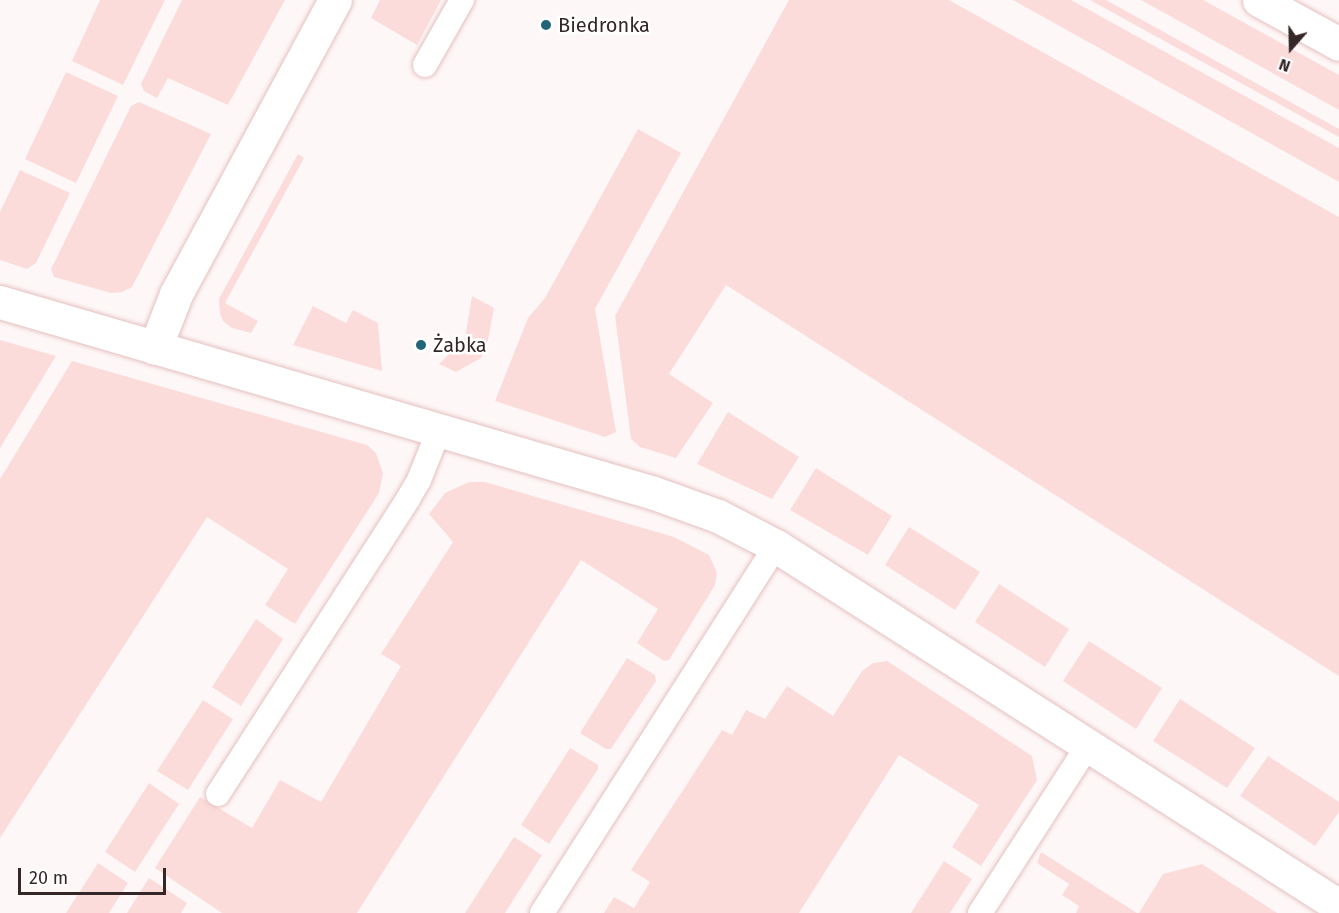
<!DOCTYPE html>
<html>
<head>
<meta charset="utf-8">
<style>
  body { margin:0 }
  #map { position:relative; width:1339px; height:913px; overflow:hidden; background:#fef7f7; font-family:"Fira Sans",sans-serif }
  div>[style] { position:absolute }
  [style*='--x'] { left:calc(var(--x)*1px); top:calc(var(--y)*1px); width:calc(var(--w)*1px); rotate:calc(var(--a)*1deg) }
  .green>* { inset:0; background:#fbdcdb }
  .roads { filter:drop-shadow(0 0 2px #e4c0bf) drop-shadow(0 0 2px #e4c0bf) }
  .lane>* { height:24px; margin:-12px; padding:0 12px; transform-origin:12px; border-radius:12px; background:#fff }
  .street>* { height:33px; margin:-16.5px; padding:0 16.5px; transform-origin:16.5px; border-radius:16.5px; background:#fff }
  .secondary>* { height:33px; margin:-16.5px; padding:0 16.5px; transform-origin:16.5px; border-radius:16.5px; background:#fff }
  .dots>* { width:16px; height:16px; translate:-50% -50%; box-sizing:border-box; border:3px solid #fff; border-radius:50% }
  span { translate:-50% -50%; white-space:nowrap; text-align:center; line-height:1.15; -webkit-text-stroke:5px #fff; paint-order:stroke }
  .poi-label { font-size:20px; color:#352727 }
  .left { translate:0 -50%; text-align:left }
  .north { position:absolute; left:1261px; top:18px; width:60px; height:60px; -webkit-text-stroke:4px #fff; paint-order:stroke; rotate:200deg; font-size:16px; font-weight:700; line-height:24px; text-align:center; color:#352727 }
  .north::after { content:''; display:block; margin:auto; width:21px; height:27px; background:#352727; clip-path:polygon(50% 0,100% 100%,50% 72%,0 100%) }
  .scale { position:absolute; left:18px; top:868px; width:148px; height:27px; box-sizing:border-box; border:3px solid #352727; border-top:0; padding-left:8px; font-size:18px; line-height:21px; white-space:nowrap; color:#352727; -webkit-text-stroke:4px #fff; paint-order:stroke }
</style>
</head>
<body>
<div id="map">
  <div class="green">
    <div style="clip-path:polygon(100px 0,165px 0,123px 85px,72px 61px)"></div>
    <div style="clip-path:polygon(182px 0,285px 0,228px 105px,168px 78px,157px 98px,144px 91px,141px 84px)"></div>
    <div style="clip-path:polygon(380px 0,441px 0,417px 45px,371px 18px)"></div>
    <div style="clip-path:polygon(789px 0,949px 0,1339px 217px,1339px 676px,726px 285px,669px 374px,713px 403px,676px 458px,640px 447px,631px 439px,615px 316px)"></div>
    <div style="clip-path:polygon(1013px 0,1071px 0,1339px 148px,1339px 182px)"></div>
    <div style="clip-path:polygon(1090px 0,1106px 0,1339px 129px,1339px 137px)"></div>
    <div style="clip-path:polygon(1141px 0,1203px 0,1339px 75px,1339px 110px)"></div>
    <div style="clip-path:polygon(66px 72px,118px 96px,76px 183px,25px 159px)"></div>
    <div style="clip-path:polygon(139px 102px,211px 134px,132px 287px,122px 292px,111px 293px,54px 277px,51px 269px,131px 106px)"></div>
    <div style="clip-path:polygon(638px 129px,681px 153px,595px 309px,616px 432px,605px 437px,495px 401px,528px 318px,545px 298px)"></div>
    <div style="clip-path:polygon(298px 154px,304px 158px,225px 303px,258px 321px,251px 333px,232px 328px,223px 321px,220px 314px,219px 299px)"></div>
    <div style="clip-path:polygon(20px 170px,70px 193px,36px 263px,27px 269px,0 260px,0 212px)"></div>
    <div style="clip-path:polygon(472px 296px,494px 308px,488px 340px,481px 358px,456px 372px,439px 364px,465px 338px)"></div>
    <div style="clip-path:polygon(313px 306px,346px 323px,353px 310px,378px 323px,382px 371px,293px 345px)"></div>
    <div style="clip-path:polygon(0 340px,56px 356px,0 448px)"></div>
    <div style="clip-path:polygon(72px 361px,367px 445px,376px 453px,383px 473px,379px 493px,295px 624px,265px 605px,288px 569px,207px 517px,0 838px,0 479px)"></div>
    <div style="clip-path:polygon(728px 412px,799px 457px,772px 499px,697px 464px)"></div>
    <div style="clip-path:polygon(816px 468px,892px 516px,868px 555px,790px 510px)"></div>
    <div style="clip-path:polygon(469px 482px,485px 482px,674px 537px,709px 555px,717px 573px,715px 585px,669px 660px,664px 661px,637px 643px,658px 609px,581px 560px,357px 913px,222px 913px,155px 868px,200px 797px,252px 828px,280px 780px,321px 802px,401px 666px,381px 654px,453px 542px,429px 514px,445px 493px)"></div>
    <div style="clip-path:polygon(909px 527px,980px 572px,955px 610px,885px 565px)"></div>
    <div style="clip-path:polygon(999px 584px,1069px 629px,1045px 667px,975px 622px)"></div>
    <div style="clip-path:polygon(256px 619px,283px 639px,241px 706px,212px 687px)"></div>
    <div style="clip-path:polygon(1089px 641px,1162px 688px,1136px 729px,1063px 681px)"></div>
    <div style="clip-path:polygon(627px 658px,655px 675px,656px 681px,611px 749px,606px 749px,580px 733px)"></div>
    <div style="clip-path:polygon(887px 661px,1032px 756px,1037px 780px,981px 866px,952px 847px,979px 805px,899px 755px,799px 913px,604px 913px,614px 897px,634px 908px,650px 882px,631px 870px,722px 730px,732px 735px,746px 710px,765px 719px,787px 686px,833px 716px,862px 671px,873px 663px)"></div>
    <div style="clip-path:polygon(1180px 699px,1255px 748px,1227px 788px,1153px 741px)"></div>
    <div style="clip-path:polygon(203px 700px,233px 719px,188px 790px,157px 771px)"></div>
    <div style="clip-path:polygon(570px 748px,598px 765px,598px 769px,549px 844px,521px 825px)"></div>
    <div style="clip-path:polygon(1268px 756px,1339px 802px,1339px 812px,1315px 846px,1240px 796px)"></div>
    <div style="clip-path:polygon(149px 783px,179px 804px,135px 872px,105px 852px)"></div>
    <div style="clip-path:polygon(514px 837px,542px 855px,505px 913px,465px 913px)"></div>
    <div style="clip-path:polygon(1041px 852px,1137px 913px,1076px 913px,1079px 906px,1062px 895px,1069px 884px,1037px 863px)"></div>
    <div style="clip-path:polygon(944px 861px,972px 879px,950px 913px,911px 913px)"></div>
    <div style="clip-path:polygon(98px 863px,128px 883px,109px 913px,66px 913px)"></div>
    <div style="clip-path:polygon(1202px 864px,1277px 913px,1139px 913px,1163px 874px)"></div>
    <div style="clip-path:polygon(149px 878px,187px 903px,181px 913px,127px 913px)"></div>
  </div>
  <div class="roads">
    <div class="lane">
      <div style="--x:425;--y:65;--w:75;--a:-60.4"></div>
      <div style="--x:218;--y:794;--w:351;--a:-57.2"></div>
      <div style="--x:408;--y:499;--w:22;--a:-60"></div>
      <div style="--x:419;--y:480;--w:54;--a:-68.2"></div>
      <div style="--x:542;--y:913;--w:435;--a:-57.5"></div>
      <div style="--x:980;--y:913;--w:201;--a:-57.2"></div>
    </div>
    <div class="street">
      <div style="--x:0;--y:302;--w:681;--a:16.28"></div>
      <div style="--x:654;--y:493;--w:68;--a:19.8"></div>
      <div style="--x:718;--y:516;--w:65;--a:27.3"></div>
      <div style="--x:776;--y:546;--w:668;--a:32.6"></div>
      <div style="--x:155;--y:348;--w:58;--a:-68.7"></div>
      <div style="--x:176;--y:294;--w:334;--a:-61.6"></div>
    </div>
    <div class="secondary">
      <div style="--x:1259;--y:0;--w:91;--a:28.8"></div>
    </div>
  </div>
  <div class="dots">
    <div style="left:546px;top:25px;background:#226578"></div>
    <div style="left:421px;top:345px;background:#226578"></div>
  </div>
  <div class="poi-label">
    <span class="left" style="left:558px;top:25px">Biedronka</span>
    <span class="left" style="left:433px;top:345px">Żabka</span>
  </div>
  <div class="north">N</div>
  <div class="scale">20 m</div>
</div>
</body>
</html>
